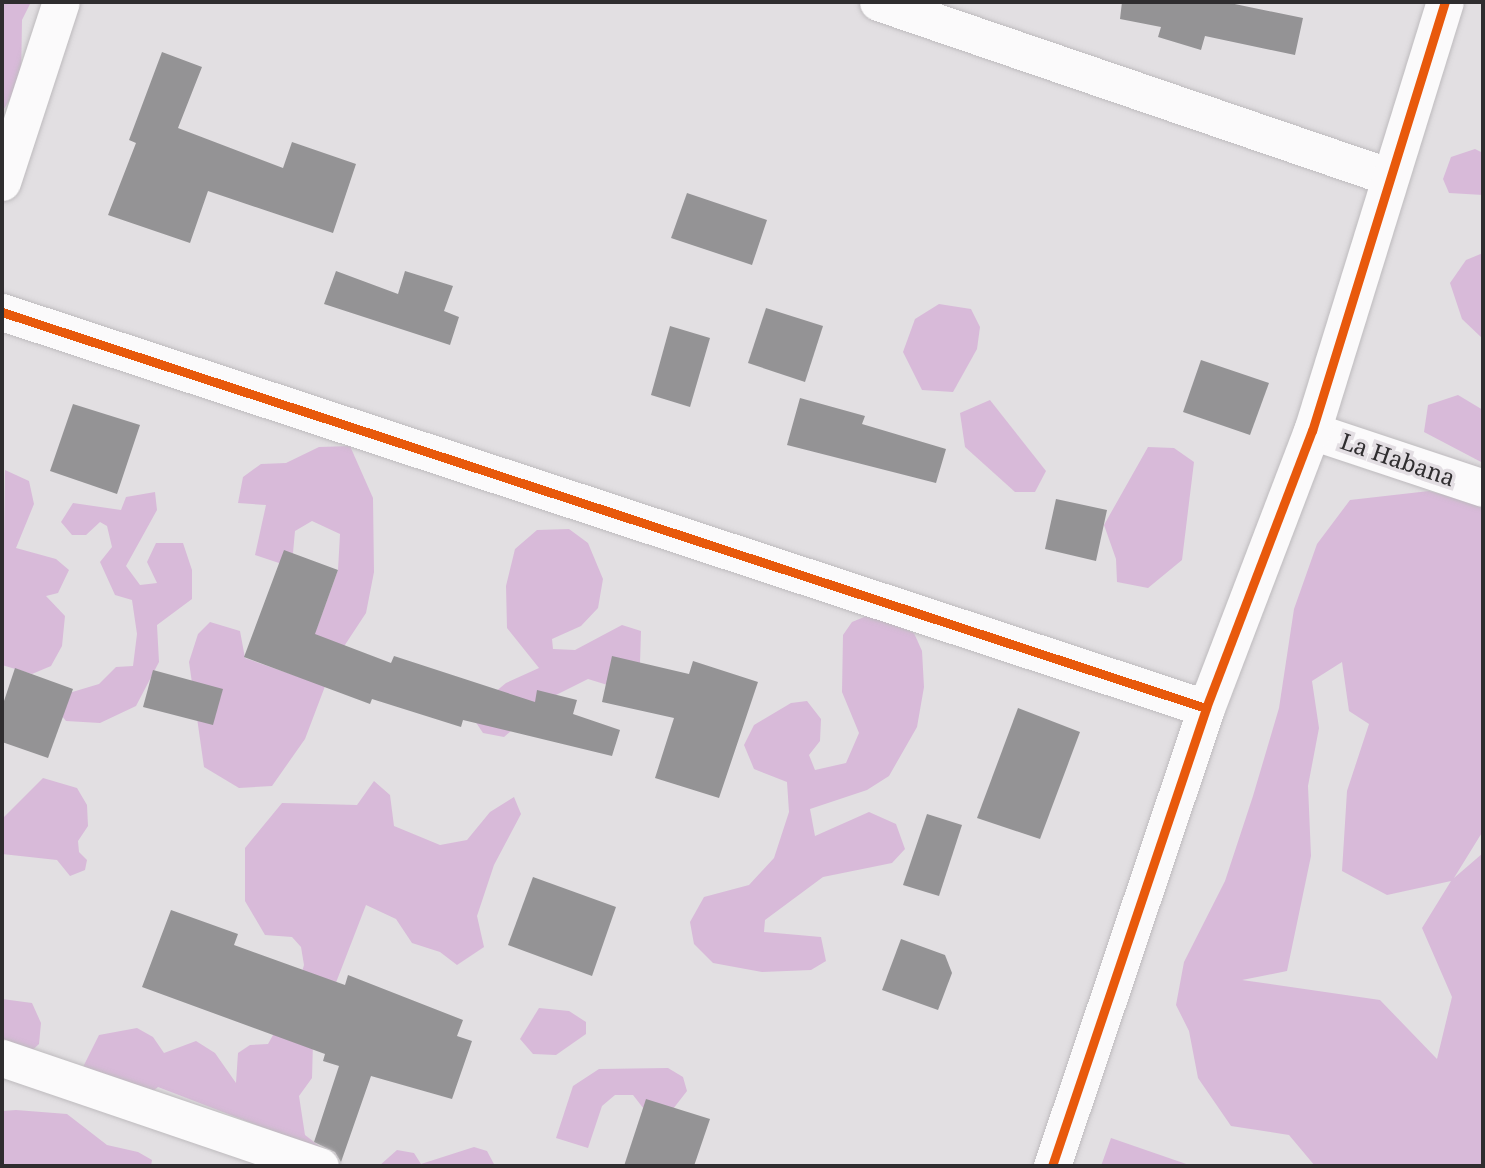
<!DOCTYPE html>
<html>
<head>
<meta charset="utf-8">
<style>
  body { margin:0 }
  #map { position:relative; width:1485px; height:1168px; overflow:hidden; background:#e2dfe2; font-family:"Noto Serif",serif }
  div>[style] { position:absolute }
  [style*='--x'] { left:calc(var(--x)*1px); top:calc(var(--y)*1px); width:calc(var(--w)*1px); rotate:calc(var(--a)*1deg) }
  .green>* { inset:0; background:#d8bad9 }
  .building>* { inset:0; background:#949395 }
  .roads { filter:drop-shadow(0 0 2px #bebbbe) drop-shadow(0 0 2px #bebbbe) }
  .street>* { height:37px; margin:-18.5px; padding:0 18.5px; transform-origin:18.5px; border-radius:18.5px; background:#fbfafb }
  .cycleway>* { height:9px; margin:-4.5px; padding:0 4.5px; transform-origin:4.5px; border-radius:4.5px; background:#e8590c }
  span { translate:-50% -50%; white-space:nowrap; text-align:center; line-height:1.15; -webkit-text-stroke:7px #e3dee3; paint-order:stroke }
  .street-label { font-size:23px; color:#2f2d2f }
  .frame { position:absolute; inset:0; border:4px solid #2f2d2f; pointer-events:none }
</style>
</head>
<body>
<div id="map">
  <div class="green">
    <div style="clip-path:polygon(2px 2px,31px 2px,22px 20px,21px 82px,2px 112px)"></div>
    <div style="clip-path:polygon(1475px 149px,1483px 153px,1483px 195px,1449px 193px,1443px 179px,1451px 157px)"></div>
    <div style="clip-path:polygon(1483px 253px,1483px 339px,1462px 319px,1450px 283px,1466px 260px)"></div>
    <div style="clip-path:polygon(939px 304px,971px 309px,980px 327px,977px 349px,953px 392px,922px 390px,903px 352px,915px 319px)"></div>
    <div style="clip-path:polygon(1458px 395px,1483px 410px,1483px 463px,1424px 432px,1428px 405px)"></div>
    <div style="clip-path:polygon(990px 400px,1046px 471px,1035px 492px,1015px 492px,965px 447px,960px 413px)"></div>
    <div style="clip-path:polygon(350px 446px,373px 498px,374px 572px,366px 613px,335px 660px,305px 739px,272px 786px,239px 788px,204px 767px,189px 662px,198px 634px,210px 622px,240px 631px,245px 658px,299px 677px,338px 570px,340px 534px,312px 521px,295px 531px,293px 553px,279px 563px,255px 555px,266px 505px,238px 503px,243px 477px,261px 464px,286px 463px,319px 447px)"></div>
    <div style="clip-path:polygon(1148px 447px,1174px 448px,1194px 462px,1182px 560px,1148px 588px,1117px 582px,1116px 559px,1104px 525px)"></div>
    <div style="clip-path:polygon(5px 470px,29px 481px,34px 504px,16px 548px,56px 559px,69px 570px,58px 593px,46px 596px,65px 616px,62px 646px,51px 666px,32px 674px,2px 665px)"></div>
    <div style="clip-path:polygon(evenodd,1429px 491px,1483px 505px,1483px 831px,1454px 878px,1483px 853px,1483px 1166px,1315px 1166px,1289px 1135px,1231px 1126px,1198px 1078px,1189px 1031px,1176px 1005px,1184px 962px,1225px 881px,1253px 796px,1279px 708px,1294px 609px,1317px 544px,1350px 500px,1429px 491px,1342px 662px,1349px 711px,1369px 724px,1347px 791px,1342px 871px,1387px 895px,1451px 881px,1422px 928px,1452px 997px,1437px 1059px,1380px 1000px,1242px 980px,1287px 971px,1311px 856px,1308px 786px,1319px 728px,1312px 681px,1342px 662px)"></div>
    <div style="clip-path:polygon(155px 492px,157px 510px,126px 566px,140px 585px,157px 583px,147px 562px,156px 543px,183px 543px,192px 570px,192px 599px,157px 625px,159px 662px,136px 706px,100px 723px,66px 721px,53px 705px,59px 696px,99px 684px,116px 667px,133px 666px,137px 634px,132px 600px,115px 595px,100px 562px,112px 547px,107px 526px,100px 522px,86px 535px,72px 535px,61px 522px,73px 503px,121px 510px,126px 497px)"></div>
    <div style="clip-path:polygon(569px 529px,588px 543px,603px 579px,598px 608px,581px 626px,552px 639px,553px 649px,575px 650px,622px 625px,641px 631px,640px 663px,614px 687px,588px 679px,548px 699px,504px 737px,483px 733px,475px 721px,477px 707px,506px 683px,539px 668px,507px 628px,506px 586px,515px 549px,537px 530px)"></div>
    <div style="clip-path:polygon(869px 615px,914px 633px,922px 651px,924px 687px,917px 727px,889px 776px,867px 790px,810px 809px,815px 836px,869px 812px,896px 824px,905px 849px,892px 863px,823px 877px,765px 920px,764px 932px,821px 937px,826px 961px,811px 970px,762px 972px,713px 963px,694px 944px,690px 922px,704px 897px,749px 885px,774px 858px,789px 812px,787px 782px,754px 769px,744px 745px,754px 725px,791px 703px,807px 701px,821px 719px,820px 741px,809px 755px,815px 770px,846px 763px,859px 733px,842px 692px,843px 635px,852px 622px)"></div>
    <div style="clip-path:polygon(43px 778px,77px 788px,87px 805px,88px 826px,78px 841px,79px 852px,87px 860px,85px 870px,70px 876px,57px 860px,2px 854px,2px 819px)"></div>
    <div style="clip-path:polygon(374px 781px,390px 795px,394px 826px,440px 845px,467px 840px,490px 812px,514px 797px,521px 814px,494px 865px,477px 916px,484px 947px,457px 965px,440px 952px,412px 943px,396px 919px,366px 905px,313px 1042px,312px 1078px,299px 1096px,305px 1135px,327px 1152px,158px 1087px,142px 1100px,80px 1073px,99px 1035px,137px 1028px,153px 1037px,164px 1053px,196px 1041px,215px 1053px,236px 1083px,238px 1053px,250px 1045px,268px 1044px,295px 996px,304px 965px,301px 947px,292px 937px,265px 935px,245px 901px,245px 848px,282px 803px,357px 805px)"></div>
    <div style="clip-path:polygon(2px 999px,32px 1003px,41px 1023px,39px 1044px,25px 1057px,2px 1058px)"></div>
    <div style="clip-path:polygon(539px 1008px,569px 1011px,586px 1022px,586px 1034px,556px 1055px,533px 1054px,520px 1039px)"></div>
    <div style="clip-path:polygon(668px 1068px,683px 1077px,687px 1091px,666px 1118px,647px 1113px,633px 1095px,615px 1095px,602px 1106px,588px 1148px,556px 1138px,573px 1086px,599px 1069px)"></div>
    <div style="clip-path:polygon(16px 1110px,67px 1114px,107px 1145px,138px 1152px,152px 1160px,151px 1166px,2px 1166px,2px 1111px)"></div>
    <div style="clip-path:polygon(1111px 1138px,1192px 1166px,1101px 1166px)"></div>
    <div style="clip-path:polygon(474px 1147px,487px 1151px,495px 1166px,379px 1166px,397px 1150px,414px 1153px,421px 1164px)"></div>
  </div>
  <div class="building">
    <div style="clip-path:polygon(1122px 2px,1225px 2px,1303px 18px,1295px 55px,1205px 36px,1201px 50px,1158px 37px,1161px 27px,1120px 19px)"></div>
    <div style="clip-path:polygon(162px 52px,202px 67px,178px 128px,283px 168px,292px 142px,356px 164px,333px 233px,208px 191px,190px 243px,108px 215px,136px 143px,129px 140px)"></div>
    <div style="clip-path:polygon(687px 193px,767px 220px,752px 265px,671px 238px)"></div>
    <div style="clip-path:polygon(336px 271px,398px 294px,405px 271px,453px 286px,444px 311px,459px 317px,450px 345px,324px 304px)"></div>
    <div style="clip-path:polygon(766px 308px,823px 326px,805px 382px,748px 363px)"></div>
    <div style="clip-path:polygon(670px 326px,710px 338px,690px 407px,651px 395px)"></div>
    <div style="clip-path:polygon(1201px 360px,1269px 383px,1250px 435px,1183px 412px)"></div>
    <div style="clip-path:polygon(800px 398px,865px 416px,862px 424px,946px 449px,936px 483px,787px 445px)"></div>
    <div style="clip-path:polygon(73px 404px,140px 425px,117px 494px,50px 471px)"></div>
    <div style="clip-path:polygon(1056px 499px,1107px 510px,1096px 561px,1045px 549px)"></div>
    <div style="clip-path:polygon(284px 550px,338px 570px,315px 634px,391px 663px,394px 656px,535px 702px,537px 690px,577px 700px,573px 714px,620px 730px,612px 756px,463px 720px,461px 727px,372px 699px,370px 704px,244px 657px)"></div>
    <div style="clip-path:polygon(612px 656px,689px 674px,693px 661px,758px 682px,719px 798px,655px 778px,674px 718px,602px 702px)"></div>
    <div style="clip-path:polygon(15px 668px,73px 689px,48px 758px,2px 742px,2px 707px)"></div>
    <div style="clip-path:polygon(153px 670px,223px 689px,213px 725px,143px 707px)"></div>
    <div style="clip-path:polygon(1018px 708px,1080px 732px,1040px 839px,977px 818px)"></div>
    <div style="clip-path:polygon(927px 814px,962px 825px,939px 896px,903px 885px)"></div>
    <div style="clip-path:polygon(533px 877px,616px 907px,592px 976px,508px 945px)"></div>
    <div style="clip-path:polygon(171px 910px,238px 934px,234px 945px,345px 985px,348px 975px,463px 1020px,457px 1036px,472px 1041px,452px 1099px,371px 1076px,341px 1162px,335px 1152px,314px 1142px,339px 1066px,323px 1061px,325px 1054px,142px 987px)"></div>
    <div style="clip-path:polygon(901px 939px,945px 955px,952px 973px,938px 1010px,882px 990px)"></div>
    <div style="clip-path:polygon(646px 1099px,710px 1119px,694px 1166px,624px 1166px)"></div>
  </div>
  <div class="roads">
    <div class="street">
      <div style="--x:878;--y:2;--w:541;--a:18.87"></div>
      <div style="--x:2;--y:182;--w:189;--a:-71.9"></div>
      <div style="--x:2;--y:312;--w:1267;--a:18.21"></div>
      <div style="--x:1312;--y:431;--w:180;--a:18.4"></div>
      <div style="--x:2;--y:1058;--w:336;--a:18.8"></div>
      <div style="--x:1052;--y:1166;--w:483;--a:-71.4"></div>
      <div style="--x:1206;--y:708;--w:297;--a:-69.1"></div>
      <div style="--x:1312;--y:431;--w:449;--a:-72.8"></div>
    </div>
  </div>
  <div class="cycleway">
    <div style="--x:2;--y:312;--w:1267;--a:18.21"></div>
    <div style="--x:1052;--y:1166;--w:483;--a:-71.4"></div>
    <div style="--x:1206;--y:708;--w:297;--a:-69.1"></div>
    <div style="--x:1312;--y:431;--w:449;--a:-72.8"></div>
  </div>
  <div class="street-label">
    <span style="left:1398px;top:459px;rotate:19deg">La Habana</span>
  </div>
  <div class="frame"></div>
</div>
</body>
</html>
